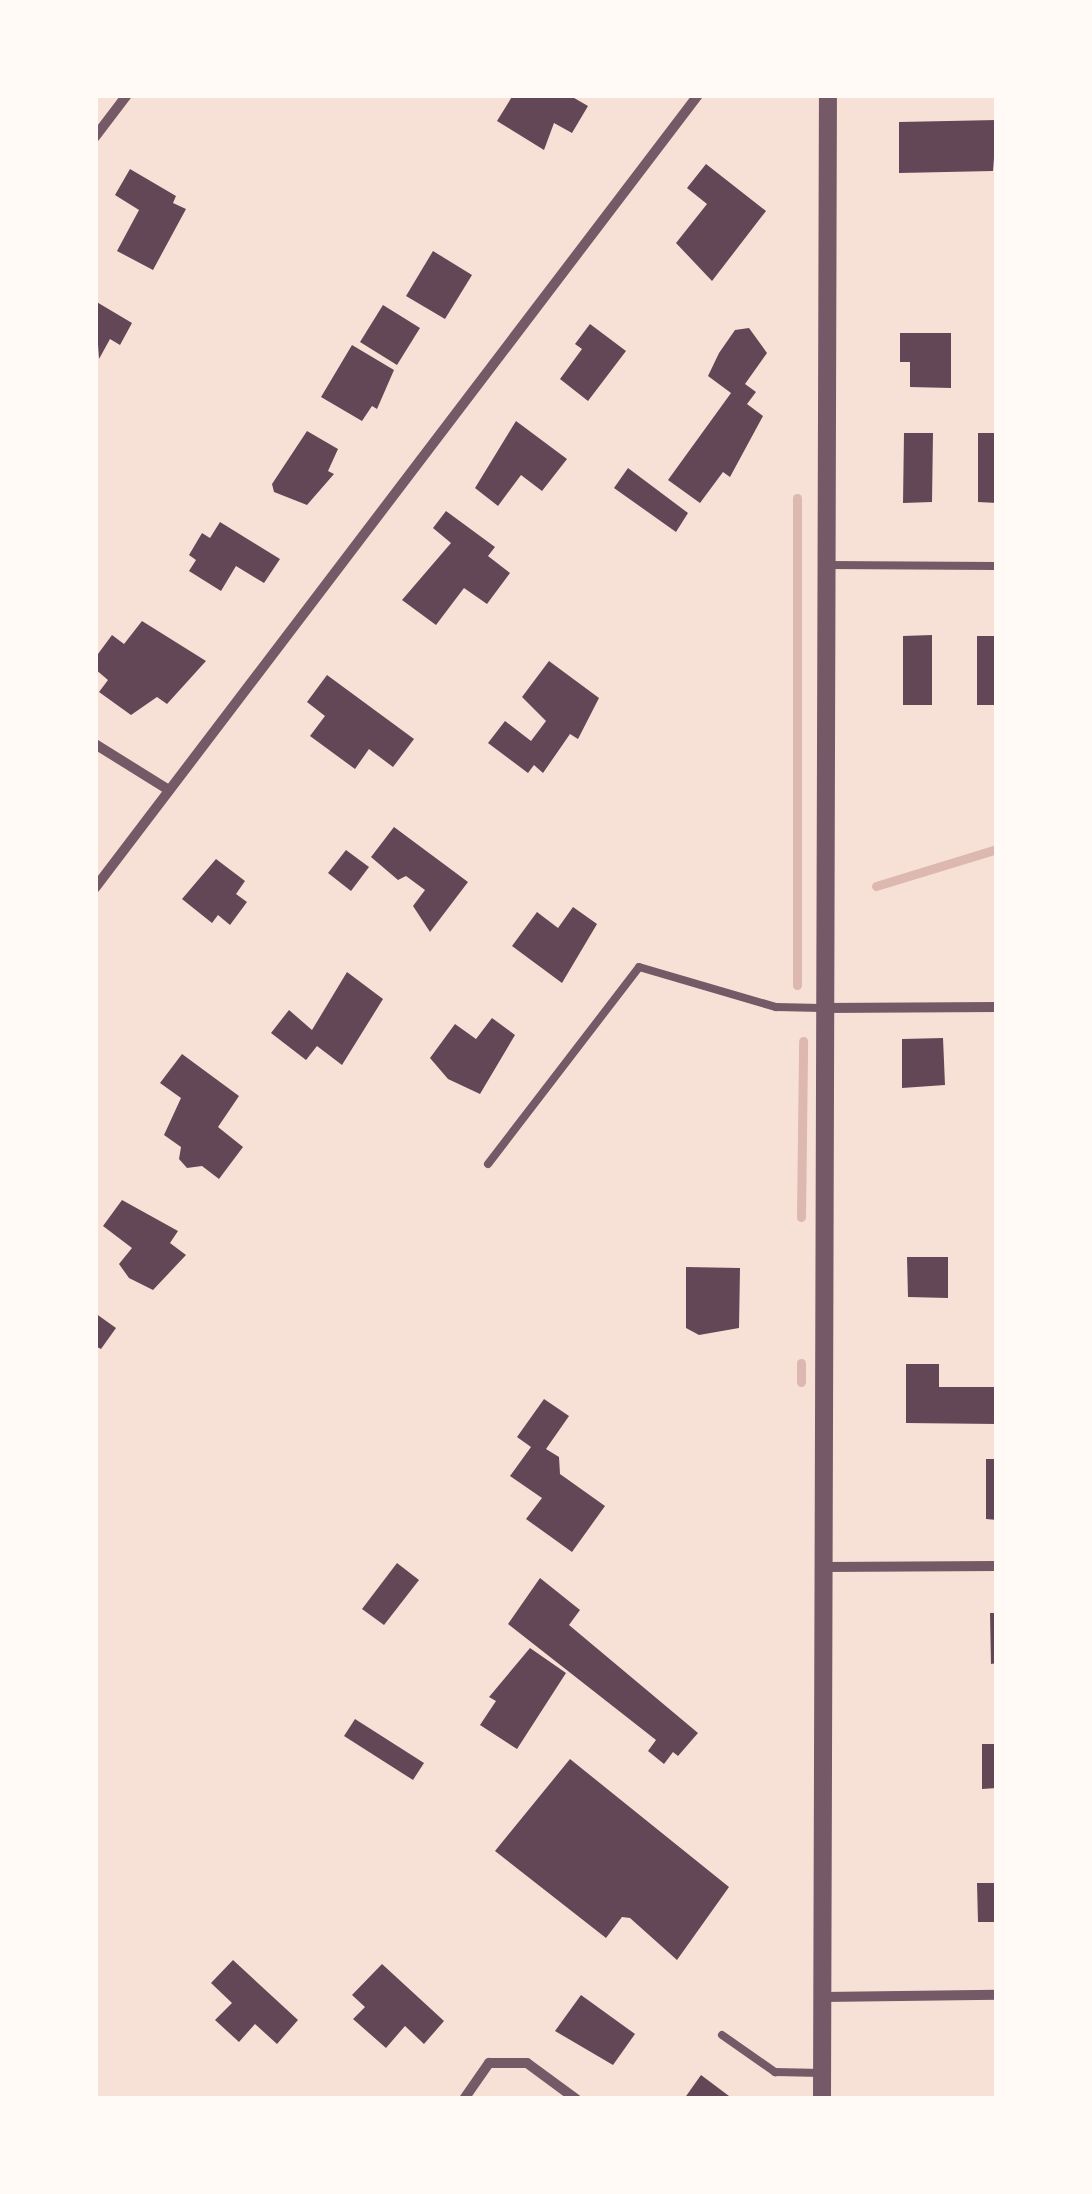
<!DOCTYPE html>
<html>
<head>
<meta charset="utf-8">
<style>
  body { margin:0 }
  #map { position:relative; width:1092px; height:2194px; overflow:hidden; background:#f7e1d7; font-family:Figtree,sans-serif }
  div>[style] { position:absolute }
  [style*='--x'] { left:calc(var(--x)*1px); top:calc(var(--y)*1px); width:calc(var(--w)*1px); rotate:calc(var(--a)*1deg) }
  .stream>* { height:9px; margin:-4.5px; padding:0 4.5px; transform-origin:4.5px; border-radius:4.5px; background:#dcb8b0 }
  .building>* { inset:0; background:#644757 }
  .service>* { height:8px; margin:-4px; padding:0 4px; transform-origin:4px; border-radius:4px; background:#755966 }
  .minor>* { height:10px; margin:-5px; padding:0 5px; transform-origin:5px; border-radius:5px; background:#755966 }
  .tertiary>* { height:18px; margin:-9px; padding:0 9px; transform-origin:9px; border-radius:9px; background:#755966 }
  span { translate:-50% -50%; white-space:nowrap; text-align:center; line-height:1.15; -webkit-text-stroke:10px #fffaf5; paint-order:stroke }
  .frame { position:absolute; inset:0; border:98px solid #fffaf5; pointer-events:none }
</style>
</head>
<body>
<div id="map">
  <div class="stream">
    <div style="--x:797;--y:498;--w:487;--a:90"></div>
    <div style="--x:876;--y:886;--w:127;--a:-17"></div>
    <div style="--x:801;--y:1217;--w:176;--a:-89.3"></div>
    <div style="--x:801;--y:1363;--w:19;--a:90"></div>
  </div>
  <div class="building">
    <div style="clip-path:polygon(513px 95px,569px 95px,588px 106px,572px 133px,554px 123px,544px 150px,497px 121px)"></div>
    <div style="clip-path:polygon(997px 120px,993px 171px,899px 173px,899px 122px)"></div>
    <div style="clip-path:polygon(706px 164px,766px 211px,712px 281px,676px 243px,707px 204px,687px 188px)"></div>
    <div style="clip-path:polygon(130px 169px,176px 196px,173px 203px,186px 209px,153px 270px,117px 251px,139px 210px,115px 195px)"></div>
    <div style="clip-path:polygon(433px 251px,472px 275px,445px 319px,406px 296px)"></div>
    <div style="clip-path:polygon(95px 301px,132px 323px,120px 345px,110px 339px,99px 359px)"></div>
    <div style="clip-path:polygon(383px 305px,420px 328px,397px 365px,360px 342px)"></div>
    <div style="clip-path:polygon(590px 324px,626px 351px,588px 401px,560px 379px,582px 349px,575px 344px)"></div>
    <div style="clip-path:polygon(749px 328px,767px 353px,745px 384px,756px 392px,747px 404px,763px 416px,730px 477px,723px 472px,700px 503px,668px 480px,731px 393px,708px 376px,719px 353px,735px 330px)"></div>
    <div style="clip-path:polygon(900px 333px,951px 333px,951px 388px,910px 387px,910px 362px,900px 362px)"></div>
    <div style="clip-path:polygon(352px 345px,394px 370px,377px 409px,372px 406px,362px 421px,321px 397px)"></div>
    <div style="clip-path:polygon(516px 421px,567px 459px,542px 491px,521px 475px,498px 506px,475px 488px)"></div>
    <div style="clip-path:polygon(307px 431px,338px 449px,328px 471px,334px 474px,307px 505px,274px 492px,272px 484px)"></div>
    <div style="clip-path:polygon(904px 433px,933px 433px,932px 502px,903px 503px)"></div>
    <div style="clip-path:polygon(978px 433px,997px 433px,997px 503px,978px 502px)"></div>
    <div style="clip-path:polygon(628px 468px,688px 513px,676px 532px,614px 488px)"></div>
    <div style="clip-path:polygon(446px 511px,495px 547px,488px 556px,510px 573px,487px 604px,464px 588px,436px 625px,402px 600px,451px 543px,433px 528px)"></div>
    <div style="clip-path:polygon(220px 522px,280px 559px,264px 583px,236px 566px,221px 591px,189px 571px,196px 560px,189px 555px,202px 533px,210px 538px)"></div>
    <div style="clip-path:polygon(142px 621px,206px 661px,167px 704px,157px 697px,131px 715px,99px 692px,108px 680px,95px 669px,95px 658px,112px 635px,124px 644px)"></div>
    <div style="clip-path:polygon(932px 635px,932px 705px,903px 705px,903px 636px)"></div>
    <div style="clip-path:polygon(977px 636px,997px 636px,997px 705px,977px 705px)"></div>
    <div style="clip-path:polygon(549px 661px,599px 698px,578px 739px,570px 734px,543px 773px,534px 765px,528px 773px,488px 743px,505px 721px,531px 741px,546px 721px,522px 697px)"></div>
    <div style="clip-path:polygon(327px 675px,414px 739px,393px 767px,369px 749px,355px 769px,310px 736px,325px 716px,307px 702px)"></div>
    <div style="clip-path:polygon(394px 827px,468px 882px,430px 932px,413px 906px,425px 890px,406px 876px,398px 880px,371px 857px)"></div>
    <div style="clip-path:polygon(346px 850px,369px 867px,351px 891px,328px 873px)"></div>
    <div style="clip-path:polygon(216px 859px,245px 881px,236px 894px,247px 902px,230px 925px,218px 915px,212px 923px,182px 899px)"></div>
    <div style="clip-path:polygon(573px 907px,597px 924px,562px 983px,512px 946px,537px 912px,558px 928px)"></div>
    <div style="clip-path:polygon(347px 972px,383px 999px,342px 1065px,317px 1046px,306px 1060px,271px 1033px,289px 1010px,312px 1030px)"></div>
    <div style="clip-path:polygon(492px 1018px,515px 1035px,480px 1094px,448px 1079px,430px 1058px,455px 1024px,476px 1039px)"></div>
    <div style="clip-path:polygon(943px 1038px,945px 1085px,902px 1088px,902px 1039px)"></div>
    <div style="clip-path:polygon(182px 1054px,239px 1096px,218px 1127px,243px 1147px,219px 1179px,202px 1166px,187px 1168px,179px 1159px,181px 1147px,164px 1135px,181px 1098px,160px 1083px)"></div>
    <div style="clip-path:polygon(122px 1200px,178px 1231px,170px 1243px,186px 1255px,153px 1290px,129px 1278px,119px 1264px,132px 1248px,103px 1226px)"></div>
    <div style="clip-path:polygon(907px 1257px,948px 1257px,948px 1298px,908px 1297px)"></div>
    <div style="clip-path:polygon(686px 1267px,740px 1268px,739px 1328px,699px 1335px,686px 1328px)"></div>
    <div style="clip-path:polygon(95px 1313px,116px 1328px,101px 1349px,95px 1346px)"></div>
    <div style="clip-path:polygon(906px 1364px,939px 1364px,939px 1387px,997px 1387px,997px 1424px,906px 1423px)"></div>
    <div style="clip-path:polygon(544px 1399px,569px 1416px,546px 1449px,559px 1457px,560px 1474px,605px 1506px,572px 1552px,526px 1519px,542px 1498px,510px 1476px,531px 1447px,517px 1437px)"></div>
    <div style="clip-path:polygon(986px 1459px,997px 1459px,997px 1520px,986px 1519px)"></div>
    <div style="clip-path:polygon(397px 1563px,419px 1580px,384px 1625px,362px 1609px)"></div>
    <div style="clip-path:polygon(540px 1578px,580px 1610px,569px 1625px,698px 1733px,678px 1756px,673px 1752px,664px 1764px,648px 1751px,656px 1740px,508px 1624px)"></div>
    <div style="clip-path:polygon(990px 1613px,997px 1613px,997px 1663px,991px 1664px)"></div>
    <div style="clip-path:polygon(530px 1648px,566px 1673px,517px 1749px,480px 1725px,496px 1701px,489px 1697px)"></div>
    <div style="clip-path:polygon(355px 1719px,424px 1763px,413px 1780px,344px 1736px)"></div>
    <div style="clip-path:polygon(982px 1744px,997px 1744px,997px 1788px,982px 1789px)"></div>
    <div style="clip-path:polygon(570px 1759px,729px 1887px,677px 1960px,630px 1918px,622px 1917px,606px 1938px,495px 1851px)"></div>
    <div style="clip-path:polygon(977px 1883px,997px 1883px,997px 1922px,978px 1922px)"></div>
    <div style="clip-path:polygon(233px 1960px,298px 2020px,277px 2044px,255px 2024px,239px 2042px,215px 2020px,232px 2003px,211px 1983px)"></div>
    <div style="clip-path:polygon(382px 1964px,444px 2021px,424px 2044px,405px 2026px,386px 2048px,353px 2019px,365px 2007px,352px 1995px)"></div>
    <div style="clip-path:polygon(581px 1995px,635px 2034px,613px 2065px,555px 2031px)"></div>
    <div style="clip-path:polygon(701px 2075px,733px 2099px,684px 2099px)"></div>
  </div>
  <div class="service">
    <div style="--x:826;--y:565;--w:171;--a:0.3"></div>
    <div style="--x:488;--y:1164;--w:248;--a:-52.5"></div>
    <div style="--x:639;--y:967;--w:143;--a:16.3"></div>
    <div style="--x:776;--y:1007;--w:46;--a:1.2"></div>
    <div style="--x:722;--y:2035;--w:65;--a:34.9"></div>
    <div style="--x:775;--y:2072;--w:47;--a:1.2"></div>
  </div>
  <div class="minor">
    <div style="--x:95;--y:137;--w:53;--a:-52.7"></div>
    <div style="--x:95;--y:744;--w:87;--a:31.9"></div>
    <div style="--x:95;--y:888;--w:996;--a:-52.75"></div>
    <div style="--x:823;--y:1008;--w:174;--a:-0.3"></div>
    <div style="--x:825;--y:1567;--w:172;--a:-0.3"></div>
    <div style="--x:823;--y:1997;--w:174;--a:-0.7"></div>
    <div style="--x:464;--y:2099;--w:44;--a:-55.2"></div>
    <div style="--x:489;--y:2063;--w:38;--a:0"></div>
    <div style="--x:527;--y:2063;--w:61;--a:36.3"></div>
  </div>
  <div class="tertiary">
    <div style="--x:822;--y:2099;--w:2004;--a:-89.83"></div>
  </div>
  <div class="frame"></div>
</div>
</body>
</html>
